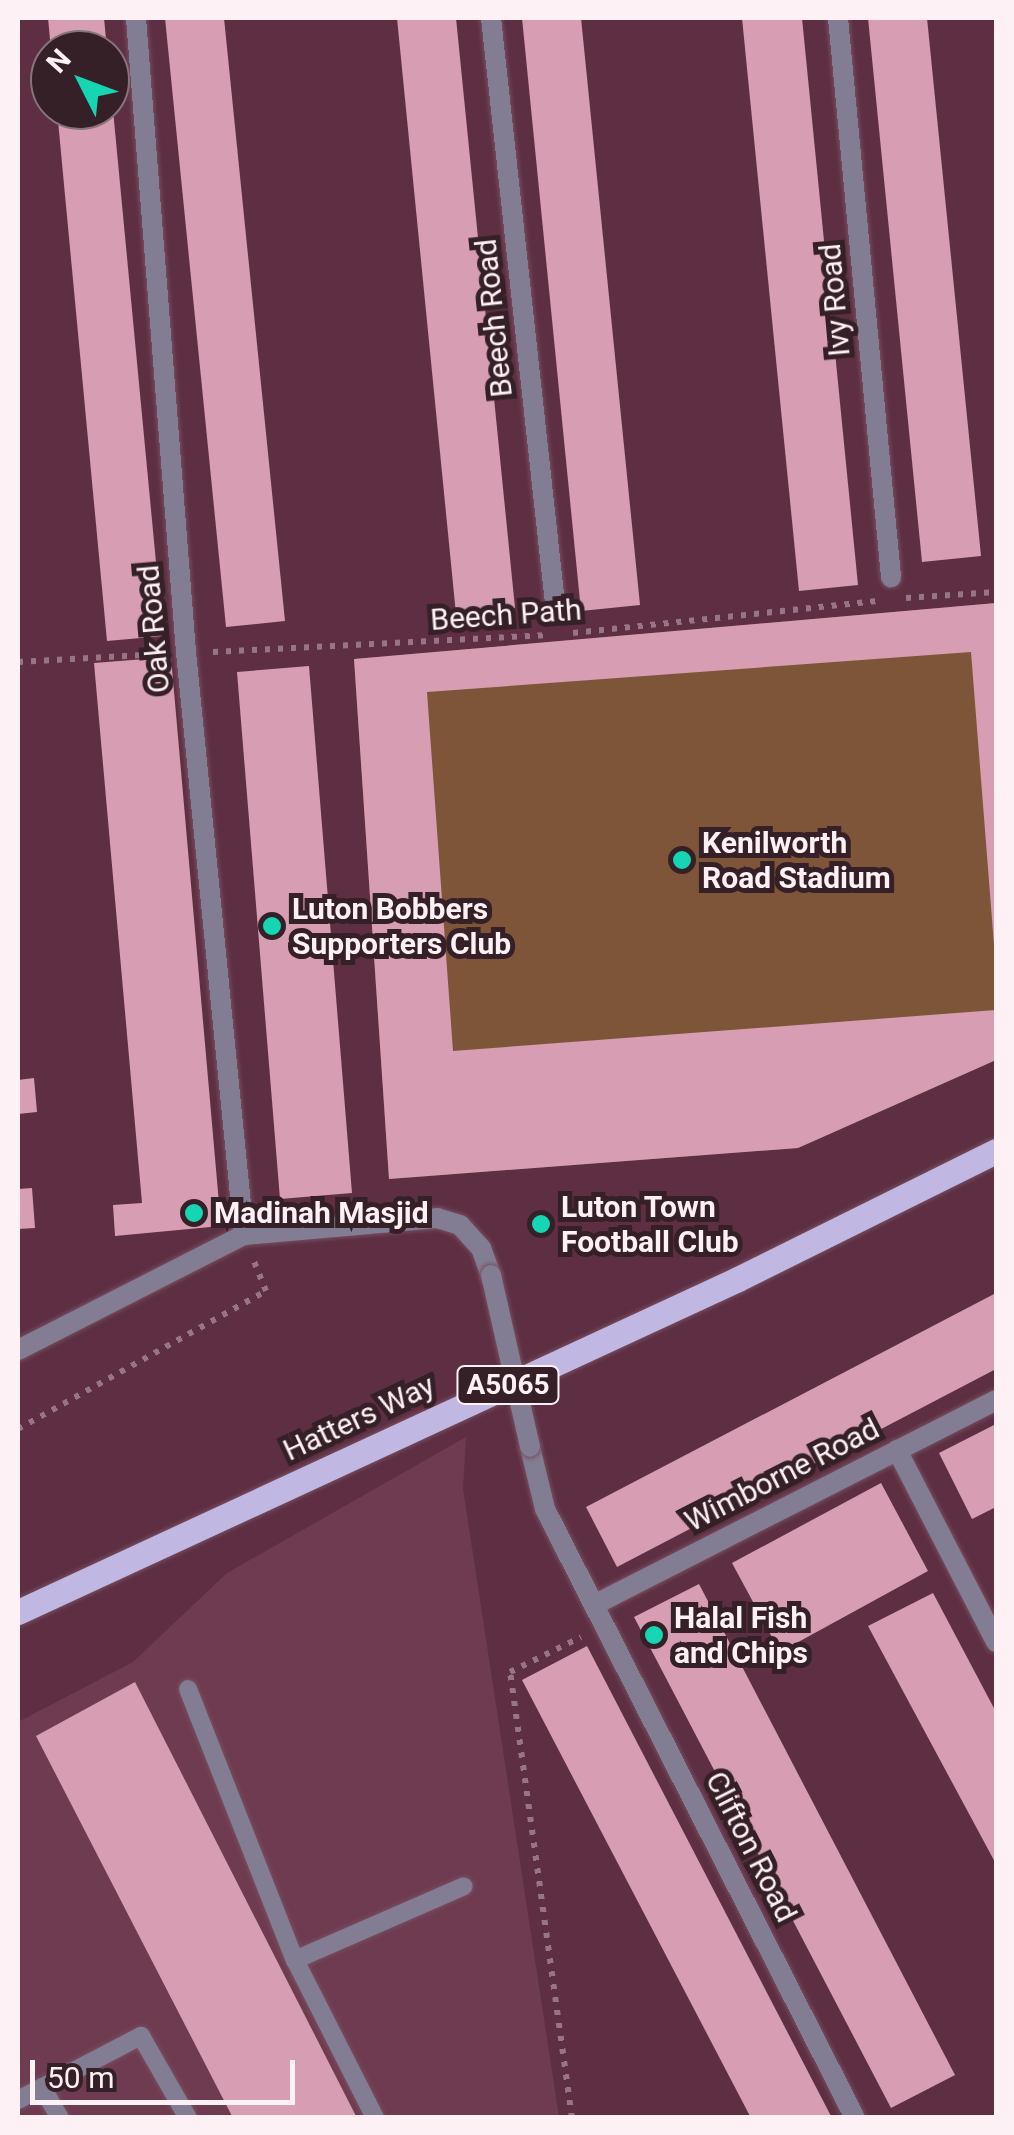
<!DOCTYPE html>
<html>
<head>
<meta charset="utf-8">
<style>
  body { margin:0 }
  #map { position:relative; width:1014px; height:2135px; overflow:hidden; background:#5e2f43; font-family:Roboto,sans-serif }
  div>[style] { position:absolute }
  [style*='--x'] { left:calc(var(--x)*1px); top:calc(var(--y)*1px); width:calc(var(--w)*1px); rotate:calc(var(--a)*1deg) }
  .built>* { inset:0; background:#6f3b50 }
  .green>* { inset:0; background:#7e5538 }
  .building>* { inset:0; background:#d79eb3 }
  .path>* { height:6px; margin-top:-3px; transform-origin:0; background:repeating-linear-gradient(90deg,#987584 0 5px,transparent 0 13px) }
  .roads { filter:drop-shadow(0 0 2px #774e5f) drop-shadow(0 0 2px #774e5f) }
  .service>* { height:18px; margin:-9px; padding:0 9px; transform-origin:9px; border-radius:9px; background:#827d92 }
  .minor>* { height:20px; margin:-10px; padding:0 10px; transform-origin:10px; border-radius:10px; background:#827d92 }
  .primary>* { height:25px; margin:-12.5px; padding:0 12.5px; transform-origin:12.5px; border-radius:12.5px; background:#c1b7e3 }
  .bridges { filter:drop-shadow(0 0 2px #774e5f) drop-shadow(0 0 2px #774e5f) }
  .minor-bridge>* { height:20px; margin:-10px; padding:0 10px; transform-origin:10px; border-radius:10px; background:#827d92 }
  .dots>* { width:28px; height:28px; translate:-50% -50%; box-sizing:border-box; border:5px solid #362028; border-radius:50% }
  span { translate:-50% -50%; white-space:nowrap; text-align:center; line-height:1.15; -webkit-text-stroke:10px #362028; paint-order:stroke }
  .shield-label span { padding:2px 8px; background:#362028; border:2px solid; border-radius:8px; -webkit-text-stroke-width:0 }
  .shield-label { font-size:28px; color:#fdf1f5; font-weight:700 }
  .street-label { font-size:30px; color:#fdf1f5 }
  .poi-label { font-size:30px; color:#fdf1f5; font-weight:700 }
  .left { translate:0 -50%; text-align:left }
  .frame { position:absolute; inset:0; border:20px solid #fdf1f5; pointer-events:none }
  .north { position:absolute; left:30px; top:30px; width:100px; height:100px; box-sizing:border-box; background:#362028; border:2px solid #86747a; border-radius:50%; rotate:312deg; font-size:28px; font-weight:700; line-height:40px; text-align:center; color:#fdf1f5 }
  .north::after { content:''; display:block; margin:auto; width:35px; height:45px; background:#16d5b3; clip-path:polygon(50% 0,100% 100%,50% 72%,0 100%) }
  .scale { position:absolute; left:30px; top:2060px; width:265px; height:45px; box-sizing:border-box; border:5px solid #fdf1f5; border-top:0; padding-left:12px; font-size:30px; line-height:35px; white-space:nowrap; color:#fdf1f5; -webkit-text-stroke:8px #362028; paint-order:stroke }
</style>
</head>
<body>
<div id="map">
  <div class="built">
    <div style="clip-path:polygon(466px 1437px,463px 1489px,559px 2117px,18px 2118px,18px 1722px,133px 1662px,227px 1573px)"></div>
  </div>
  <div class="green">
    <div style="clip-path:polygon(996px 603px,996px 1060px,798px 1148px,389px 1179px,354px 659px)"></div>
  </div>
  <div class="building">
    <div style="clip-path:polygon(48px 18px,104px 18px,107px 50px,51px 50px)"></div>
    <div style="clip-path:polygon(165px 18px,224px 18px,285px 621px,226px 627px)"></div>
    <div style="clip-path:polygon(397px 18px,456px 18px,515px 608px,456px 614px)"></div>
    <div style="clip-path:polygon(522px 18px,581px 18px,640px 605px,581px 611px)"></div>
    <div style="clip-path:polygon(742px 18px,802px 18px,858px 585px,799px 591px)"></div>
    <div style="clip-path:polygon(868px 18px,927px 18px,981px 556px,922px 562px)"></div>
    <div style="clip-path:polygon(57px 110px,113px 110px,163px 636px,107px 641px)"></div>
    <div style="clip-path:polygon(996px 603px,996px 970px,971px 652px,427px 692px,453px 1051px,996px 1010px,996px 1060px,798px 1148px,389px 1179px,354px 659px)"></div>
    <div style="clip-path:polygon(171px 657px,221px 1226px,115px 1236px,113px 1205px,142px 1203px,94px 663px)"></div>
    <div style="clip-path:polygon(309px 666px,352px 1193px,280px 1199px,237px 672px)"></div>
    <div style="clip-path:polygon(34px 1078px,37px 1112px,18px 1114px,18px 1080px)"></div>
    <div style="clip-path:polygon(32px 1188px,35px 1228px,18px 1229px,18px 1189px)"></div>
    <div style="clip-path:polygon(996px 1293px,996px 1369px,617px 1567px,586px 1507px)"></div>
    <div style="clip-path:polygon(996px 1424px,996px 1507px,972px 1519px,939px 1453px)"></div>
    <div style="clip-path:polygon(881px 1483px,928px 1571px,780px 1652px,732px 1563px)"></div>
    <div style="clip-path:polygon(699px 1584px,955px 2075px,891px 2108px,634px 1617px)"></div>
    <div style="clip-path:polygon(933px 1593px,996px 1712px,996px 1864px,868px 1626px)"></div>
    <div style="clip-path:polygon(587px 1646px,832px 2118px,751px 2118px,522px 1680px)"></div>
    <div style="clip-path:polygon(135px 1682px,357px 2118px,233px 2118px,36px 1736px)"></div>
  </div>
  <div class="path">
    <div style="--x:906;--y:598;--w:90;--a:-3.8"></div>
    <div style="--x:573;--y:633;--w:308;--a:-6"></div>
    <div style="--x:213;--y:652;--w:332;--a:-2.9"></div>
    <div style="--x:18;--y:662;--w:143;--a:-3.2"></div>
    <div style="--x:18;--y:1429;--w:284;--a:-29.1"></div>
    <div style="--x:266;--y:1291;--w:35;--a:-112"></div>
    <div style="--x:572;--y:2118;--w:450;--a:-97.9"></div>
    <div style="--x:510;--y:1672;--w:79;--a:-26.2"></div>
  </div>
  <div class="roads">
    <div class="service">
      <div style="--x:188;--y:1689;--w:291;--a:68.5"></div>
      <div style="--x:295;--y:1960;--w:177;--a:63.1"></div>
      <div style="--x:295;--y:1960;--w:184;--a:-23.6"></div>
      <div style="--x:42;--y:2087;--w:36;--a:60"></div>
      <div style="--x:18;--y:2100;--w:139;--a:-27.5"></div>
      <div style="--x:141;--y:2036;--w:95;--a:60.2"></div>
    </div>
    <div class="minor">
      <div style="--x:136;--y:18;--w:636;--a:85.49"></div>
      <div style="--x:186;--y:652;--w:586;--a:84.32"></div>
      <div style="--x:491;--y:18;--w:598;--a:83.76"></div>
      <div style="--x:838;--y:18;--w:562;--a:84.58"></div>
      <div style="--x:18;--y:1350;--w:254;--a:-27"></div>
      <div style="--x:244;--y:1235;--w:194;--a:-5"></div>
      <div style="--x:437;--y:1218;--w:24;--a:17"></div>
      <div style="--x:460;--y:1225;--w:31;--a:48"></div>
      <div style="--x:481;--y:1248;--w:29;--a:70"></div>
      <div style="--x:530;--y:1447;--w:64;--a:76.4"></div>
      <div style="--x:545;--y:1509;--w:683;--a:63.02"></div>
      <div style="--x:897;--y:1450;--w:216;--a:62.7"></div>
      <div style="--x:594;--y:1605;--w:451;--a:-27"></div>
    </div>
    <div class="primary">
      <div style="--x:18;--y:1612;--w:793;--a:-24.82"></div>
      <div style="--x:738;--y:1279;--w:288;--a:-26.4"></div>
    </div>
  </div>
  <div class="bridges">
    <div class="minor-bridge">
      <div style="--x:491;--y:1275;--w:176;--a:77.2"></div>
    </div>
  </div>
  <div class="dots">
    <div style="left:682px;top:860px;background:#16d5b3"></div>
    <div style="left:272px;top:926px;background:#16d5b3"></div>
    <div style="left:194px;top:1213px;background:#16d5b3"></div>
    <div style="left:541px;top:1224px;background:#16d5b3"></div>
    <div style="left:654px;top:1635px;background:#16d5b3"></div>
  </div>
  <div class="shield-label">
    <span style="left:508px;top:1385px">A5065</span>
  </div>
  <div class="street-label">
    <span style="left:835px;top:300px;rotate:-95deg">Ivy Road</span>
    <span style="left:494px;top:318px;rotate:-96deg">Beech Road</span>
    <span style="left:506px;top:615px;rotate:-4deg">Beech Path</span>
    <span style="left:154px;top:629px;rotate:-95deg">Oak Road</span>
    <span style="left:359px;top:1418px;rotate:-25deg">Hatters Way</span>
    <span style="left:782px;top:1475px;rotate:-27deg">Wimborne Road</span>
    <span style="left:751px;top:1847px;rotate:63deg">Clifton Road</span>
  </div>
  <div class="poi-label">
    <span class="left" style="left:702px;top:860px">Kenilworth<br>Road Stadium</span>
    <span class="left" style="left:292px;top:926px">Luton Bobbers<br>Supporters Club</span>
    <span class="left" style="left:561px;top:1224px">Luton Town<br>Football Club</span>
    <span class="left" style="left:214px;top:1213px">Madinah Masjid</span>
    <span class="left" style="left:674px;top:1635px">Halal Fish<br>and Chips</span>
  </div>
  <div class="frame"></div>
  <div class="north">N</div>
  <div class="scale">50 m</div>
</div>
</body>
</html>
